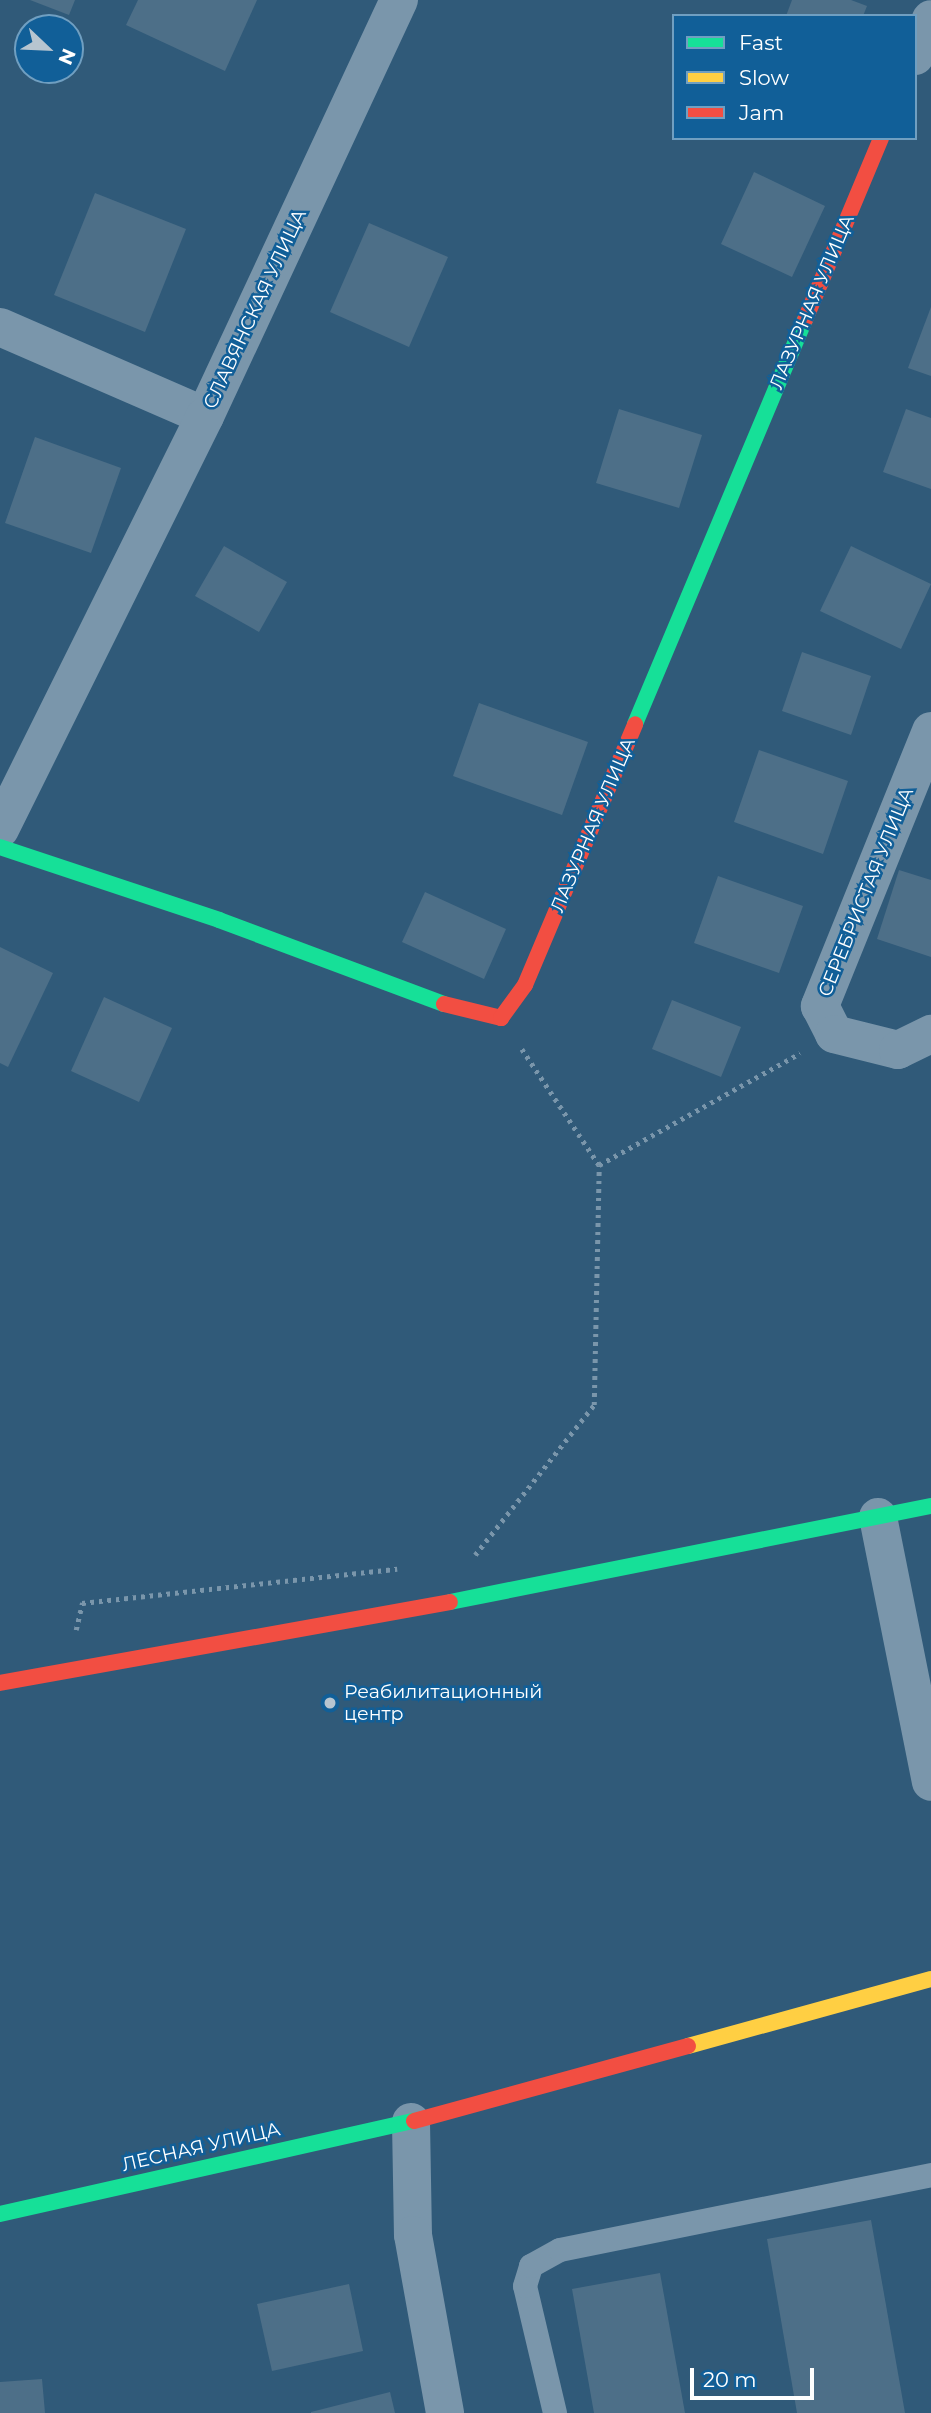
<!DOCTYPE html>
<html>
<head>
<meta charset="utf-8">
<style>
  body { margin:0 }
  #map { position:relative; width:931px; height:2413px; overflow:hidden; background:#305a79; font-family:Montserrat,sans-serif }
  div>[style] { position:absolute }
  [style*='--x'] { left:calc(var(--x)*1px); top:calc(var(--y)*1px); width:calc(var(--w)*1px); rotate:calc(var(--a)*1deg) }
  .building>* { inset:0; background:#4d6f88 }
  .path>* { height:4.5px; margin-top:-2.25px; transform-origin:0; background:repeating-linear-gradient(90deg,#7a96ab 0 3.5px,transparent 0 8.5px) }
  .lane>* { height:24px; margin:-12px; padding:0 12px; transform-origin:12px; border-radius:12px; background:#7a96ab }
  .street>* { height:38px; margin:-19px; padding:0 19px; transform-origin:19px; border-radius:19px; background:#7a96ab }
  .fast>* { height:16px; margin:-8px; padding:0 8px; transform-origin:8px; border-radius:8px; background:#16e098 }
  .slow>* { height:16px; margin:-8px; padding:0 8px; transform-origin:8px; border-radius:8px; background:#ffcf43 }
  .jam>* { height:16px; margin:-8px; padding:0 8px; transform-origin:8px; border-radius:8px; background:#f24e42 }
  .dots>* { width:19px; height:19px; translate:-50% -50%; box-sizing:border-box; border:4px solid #115f98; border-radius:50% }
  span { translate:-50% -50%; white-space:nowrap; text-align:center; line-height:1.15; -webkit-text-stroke:5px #115f98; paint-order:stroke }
  .street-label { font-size:19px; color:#fff }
  .poi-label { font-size:19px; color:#fff }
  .left { translate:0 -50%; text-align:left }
  .legend { position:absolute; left:672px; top:14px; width:245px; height:126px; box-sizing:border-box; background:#115f98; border:2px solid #709fc1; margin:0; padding:9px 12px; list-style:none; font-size:21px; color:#fff }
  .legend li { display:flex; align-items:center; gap:14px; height:35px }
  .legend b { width:35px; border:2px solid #709fc1 }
  .north { position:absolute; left:14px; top:14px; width:70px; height:70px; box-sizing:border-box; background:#115f98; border:2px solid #709fc1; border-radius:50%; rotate:113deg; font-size:19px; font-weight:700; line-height:28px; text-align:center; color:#fff }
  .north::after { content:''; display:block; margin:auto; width:24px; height:32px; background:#b7c5d0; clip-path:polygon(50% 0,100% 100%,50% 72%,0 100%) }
  .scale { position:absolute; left:690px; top:2368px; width:124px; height:32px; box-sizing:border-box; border:4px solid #fff; border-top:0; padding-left:9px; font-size:21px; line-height:24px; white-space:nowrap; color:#fff; -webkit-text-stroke:5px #115f98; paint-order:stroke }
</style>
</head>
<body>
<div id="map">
  <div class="building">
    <div style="clip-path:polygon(30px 0,75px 0,69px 15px)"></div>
    <div style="clip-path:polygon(138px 0,257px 0,225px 71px,126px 25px)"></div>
    <div style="clip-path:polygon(792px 0,851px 0,867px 6px,863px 16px,786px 16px)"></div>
    <div style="clip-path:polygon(754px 172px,825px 206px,792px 277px,721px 244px)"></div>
    <div style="clip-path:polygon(95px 193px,186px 229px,145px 332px,54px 295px)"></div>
    <div style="clip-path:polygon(369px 223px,448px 257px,409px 347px,330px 312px)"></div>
    <div style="clip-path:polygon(931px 307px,931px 376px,908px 368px)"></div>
    <div style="clip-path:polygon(619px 409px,702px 435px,679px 508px,596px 483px)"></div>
    <div style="clip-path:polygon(906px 409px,931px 418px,931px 489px,883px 472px)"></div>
    <div style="clip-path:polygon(35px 437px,121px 468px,91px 553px,5px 523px)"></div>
    <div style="clip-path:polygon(224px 546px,287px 582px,259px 632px,195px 596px)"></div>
    <div style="clip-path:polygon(851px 546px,931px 584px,901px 649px,820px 611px)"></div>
    <div style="clip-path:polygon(802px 652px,871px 676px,851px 735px,782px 711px)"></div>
    <div style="clip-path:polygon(479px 703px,588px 742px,562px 815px,453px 776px)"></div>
    <div style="clip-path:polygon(759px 750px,848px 781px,823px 854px,734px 822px)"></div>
    <div style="clip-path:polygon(899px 870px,931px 880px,931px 957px,877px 939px)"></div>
    <div style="clip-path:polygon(718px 876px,803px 906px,779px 973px,694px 943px)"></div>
    <div style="clip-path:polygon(425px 892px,506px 929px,484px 979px,402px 942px)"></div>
    <div style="clip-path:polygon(0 947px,53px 973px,8px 1067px,0 1063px)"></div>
    <div style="clip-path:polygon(104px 997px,172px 1028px,139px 1102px,71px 1071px)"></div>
    <div style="clip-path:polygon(672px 1000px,741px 1027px,721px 1077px,652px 1049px)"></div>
    <div style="clip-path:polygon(871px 2220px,905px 2413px,797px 2413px,767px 2239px)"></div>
    <div style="clip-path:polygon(660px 2273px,685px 2413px,594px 2413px,572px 2289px)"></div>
    <div style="clip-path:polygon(349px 2284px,363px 2351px,272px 2371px,257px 2304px)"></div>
    <div style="clip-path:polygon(42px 2379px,45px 2413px,0 2413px,0 2382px)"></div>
    <div style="clip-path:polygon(390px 2392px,395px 2413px,311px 2413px,311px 2412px)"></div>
  </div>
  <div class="path">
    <div style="--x:522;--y:1049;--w:139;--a:56.4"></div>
    <div style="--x:599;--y:1165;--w:230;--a:-29.1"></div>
    <div style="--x:475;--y:1555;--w:191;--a:-51.6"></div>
    <div style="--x:594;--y:1405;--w:240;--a:-88.8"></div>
    <div style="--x:76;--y:1630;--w:28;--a:-77"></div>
    <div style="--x:82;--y:1603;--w:317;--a:-6.2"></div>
  </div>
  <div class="lane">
    <div style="--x:555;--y:2413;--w:130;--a:-103.3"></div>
    <div style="--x:525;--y:2286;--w:21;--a:-73"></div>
    <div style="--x:531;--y:2266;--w:33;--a:-29"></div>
    <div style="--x:560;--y:2250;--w:379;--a:-11.4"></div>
  </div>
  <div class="street">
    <div style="--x:915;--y:56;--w:40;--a:-66.6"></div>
    <div style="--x:0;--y:327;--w:223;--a:23.5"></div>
    <div style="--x:205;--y:416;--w:459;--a:-65"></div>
    <div style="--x:931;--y:731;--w:297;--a:112"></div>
    <div style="--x:820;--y:1006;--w:31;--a:63"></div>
    <div style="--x:834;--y:1034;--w:66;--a:14"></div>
    <div style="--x:898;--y:1050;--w:37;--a:-26"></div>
    <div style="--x:0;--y:829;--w:461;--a:-63.6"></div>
    <div style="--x:878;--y:1517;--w:270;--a:78.7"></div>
    <div style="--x:411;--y:2122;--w:113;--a:89"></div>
    <div style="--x:413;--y:2235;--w:181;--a:79.8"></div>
  </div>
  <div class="fast">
    <div style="--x:635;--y:724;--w:438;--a:-67.2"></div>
    <div style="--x:0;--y:847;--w:231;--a:18.4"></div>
    <div style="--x:219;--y:920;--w:240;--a:20.5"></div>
    <div style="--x:450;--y:1602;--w:490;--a:-11.3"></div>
    <div style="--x:0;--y:2214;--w:424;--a:-12.7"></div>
  </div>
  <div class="slow">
    <div style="--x:688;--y:2046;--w:252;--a:-15.4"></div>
  </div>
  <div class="jam">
    <div style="--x:805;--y:320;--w:197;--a:-67.3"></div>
    <div style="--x:444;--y:1004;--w:59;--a:13.8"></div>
    <div style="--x:501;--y:1018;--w:41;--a:-54"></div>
    <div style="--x:525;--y:985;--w:283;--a:-67.1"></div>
    <div style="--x:0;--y:1683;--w:457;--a:-10.2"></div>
    <div style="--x:414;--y:2121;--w:284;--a:-15.3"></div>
  </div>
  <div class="dots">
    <div style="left:330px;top:1703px;background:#b7c5d0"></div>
  </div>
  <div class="street-label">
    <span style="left:812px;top:302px;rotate:-67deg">ЛАЗУРНАЯ УЛИЦА</span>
    <span style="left:255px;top:309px;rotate:-65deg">СЛАВЯНСКАЯ УЛИЦА</span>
    <span style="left:593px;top:825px;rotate:-67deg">ЛАЗУРНАЯ УЛИЦА</span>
    <span style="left:866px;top:892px;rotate:-68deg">СЕРЕБРИСТАЯ УЛИЦА</span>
    <span style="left:201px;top:2147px;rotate:-13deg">ЛЕСНАЯ УЛИЦА</span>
  </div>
  <div class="poi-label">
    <span class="left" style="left:344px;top:1703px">Реабилитационный<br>центр</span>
  </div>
  <ul class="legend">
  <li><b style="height:9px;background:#16e098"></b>Fast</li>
  <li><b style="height:9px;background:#ffcf43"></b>Slow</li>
  <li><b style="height:9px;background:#f24e42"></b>Jam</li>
  </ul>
  <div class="north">N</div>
  <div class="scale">20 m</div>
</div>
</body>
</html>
